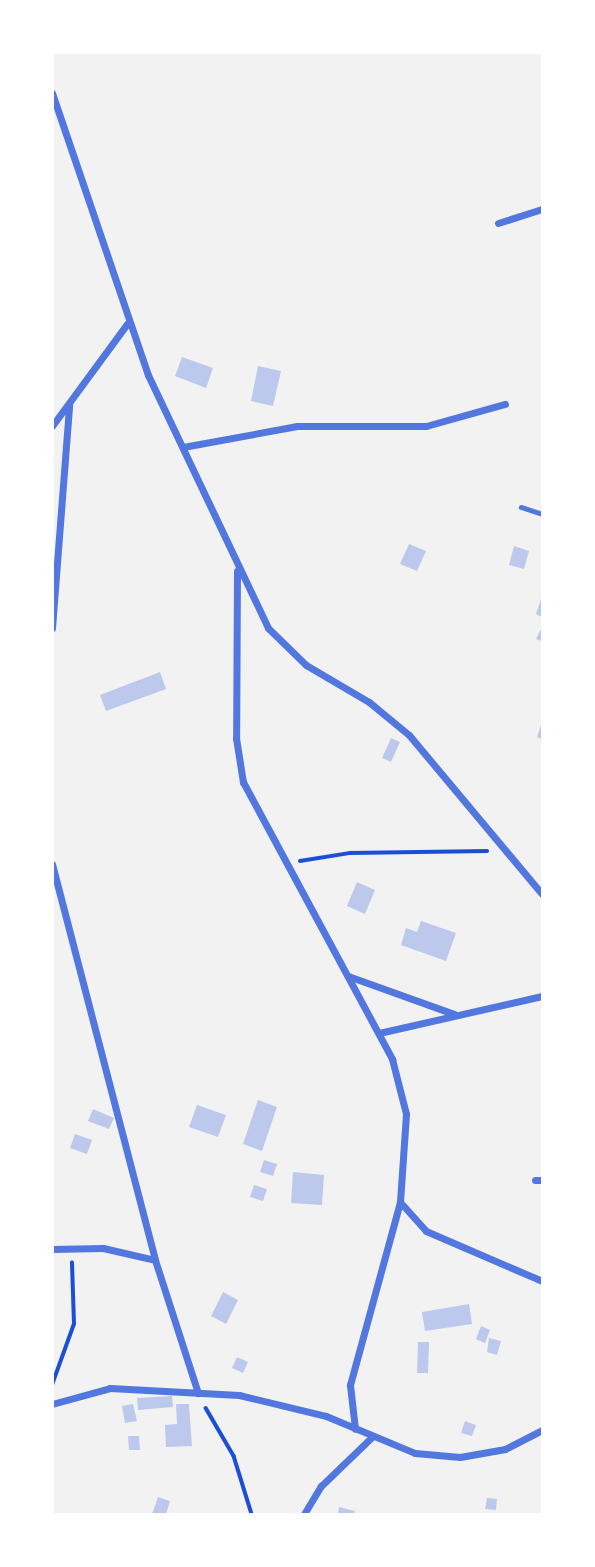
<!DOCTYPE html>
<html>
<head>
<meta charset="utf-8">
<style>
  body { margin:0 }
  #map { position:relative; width:595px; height:1567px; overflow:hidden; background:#f2f2f2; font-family:"Alegreya Sans",sans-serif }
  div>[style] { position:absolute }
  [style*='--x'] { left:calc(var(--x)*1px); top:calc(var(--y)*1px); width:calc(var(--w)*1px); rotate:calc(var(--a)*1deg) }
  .building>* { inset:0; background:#bdc9ec }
  .path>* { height:3.5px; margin:-1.75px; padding:0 1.75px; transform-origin:1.75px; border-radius:1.75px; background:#1d4ed8 }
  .service>* { height:4.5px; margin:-2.25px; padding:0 2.25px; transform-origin:2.25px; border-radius:2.25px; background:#5277de }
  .minor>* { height:7px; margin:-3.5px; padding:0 3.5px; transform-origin:3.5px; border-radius:3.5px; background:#5277de }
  span { translate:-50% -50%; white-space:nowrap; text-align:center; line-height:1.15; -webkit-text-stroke:5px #fff; paint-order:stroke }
  .frame { position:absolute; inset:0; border:54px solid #fff; pointer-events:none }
</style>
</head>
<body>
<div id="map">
  <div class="building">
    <div style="clip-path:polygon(182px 357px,213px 368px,206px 388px,175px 376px)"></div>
    <div style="clip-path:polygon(258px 366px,281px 371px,273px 406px,251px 401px)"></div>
    <div style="clip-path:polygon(409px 544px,426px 551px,417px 571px,400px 564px)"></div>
    <div style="clip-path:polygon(514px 546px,529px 551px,524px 569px,509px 565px)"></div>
    <div style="clip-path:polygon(542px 596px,542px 617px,536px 614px)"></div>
    <div style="clip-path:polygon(542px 627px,542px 641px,536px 639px)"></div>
    <div style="clip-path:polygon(160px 672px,166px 689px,106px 711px,100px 695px)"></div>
    <div style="clip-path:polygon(542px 722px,542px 739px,537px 737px)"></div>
    <div style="clip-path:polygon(391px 738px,400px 742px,391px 762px,382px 758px)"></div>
    <div style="clip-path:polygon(357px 882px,375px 890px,365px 914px,347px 906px)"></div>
    <div style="clip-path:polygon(421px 921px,456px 933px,446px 961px,401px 945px,406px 928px,417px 932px)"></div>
    <div style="clip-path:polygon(258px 1100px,277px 1107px,262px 1151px,243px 1144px)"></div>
    <div style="clip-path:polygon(197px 1105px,226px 1115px,218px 1137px,189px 1127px)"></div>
    <div style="clip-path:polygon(93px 1109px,114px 1118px,109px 1129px,88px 1121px)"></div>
    <div style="clip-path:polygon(75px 1134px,92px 1140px,87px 1154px,70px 1148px)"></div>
    <div style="clip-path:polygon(264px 1160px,277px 1164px,273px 1176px,260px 1172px)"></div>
    <div style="clip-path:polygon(293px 1172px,324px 1175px,322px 1205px,291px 1203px)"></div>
    <div style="clip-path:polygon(254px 1185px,267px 1189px,263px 1201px,250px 1197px)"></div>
    <div style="clip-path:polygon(223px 1292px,238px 1300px,226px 1324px,211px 1316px)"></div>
    <div style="clip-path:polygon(469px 1304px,472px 1324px,425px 1331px,422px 1312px)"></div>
    <div style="clip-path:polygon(481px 1326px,490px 1330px,485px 1343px,476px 1339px)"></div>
    <div style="clip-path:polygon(489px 1338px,501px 1341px,497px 1355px,487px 1352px)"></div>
    <div style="clip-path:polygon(418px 1342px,429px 1342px,428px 1373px,417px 1373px)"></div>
    <div style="clip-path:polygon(237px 1357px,248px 1362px,243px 1373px,232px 1368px)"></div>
    <div style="clip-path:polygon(172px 1396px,173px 1407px,138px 1410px,137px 1398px)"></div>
    <div style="clip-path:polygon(133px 1404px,137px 1421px,125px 1423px,122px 1406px)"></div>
    <div style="clip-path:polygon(176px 1404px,189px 1404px,192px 1446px,166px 1447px,165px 1425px,177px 1424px)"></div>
    <div style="clip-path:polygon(465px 1421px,476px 1425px,472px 1436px,461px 1433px)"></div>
    <div style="clip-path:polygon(128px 1436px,139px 1436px,140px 1450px,129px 1450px)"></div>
    <div style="clip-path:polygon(158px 1497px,170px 1501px,166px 1514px,152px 1514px)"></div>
    <div style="clip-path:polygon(487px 1498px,497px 1499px,496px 1510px,485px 1509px)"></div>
    <div style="clip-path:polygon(339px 1507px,355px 1511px,354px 1514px,338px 1514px)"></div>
  </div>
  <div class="path">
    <div style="--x:300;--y:861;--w:51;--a:-9.1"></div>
    <div style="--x:350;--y:853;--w:137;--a:-0.8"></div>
    <div style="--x:52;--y:1385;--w:65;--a:-70.2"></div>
    <div style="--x:74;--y:1324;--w:61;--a:-91.9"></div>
    <div style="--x:206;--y:1408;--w:56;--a:59.7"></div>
    <div style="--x:234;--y:1456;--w:61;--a:72.8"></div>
  </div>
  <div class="service">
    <div style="--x:521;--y:507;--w:22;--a:18"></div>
  </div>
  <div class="minor">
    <div style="--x:52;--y:93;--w:298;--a:71.2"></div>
    <div style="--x:148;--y:375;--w:280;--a:64.6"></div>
    <div style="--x:268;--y:628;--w:53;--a:44.2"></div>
    <div style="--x:306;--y:665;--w:73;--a:30.4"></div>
    <div style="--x:369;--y:702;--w:52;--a:39.5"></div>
    <div style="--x:409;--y:735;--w:207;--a:50.1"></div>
    <div style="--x:498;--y:223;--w:46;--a:-17.7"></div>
    <div style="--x:52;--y:426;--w:127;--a:-53.7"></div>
    <div style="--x:183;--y:447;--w:116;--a:-10.4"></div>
    <div style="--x:297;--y:426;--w:129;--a:0"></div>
    <div style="--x:426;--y:426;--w:82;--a:-15.6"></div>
    <div style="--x:237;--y:571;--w:167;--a:90.3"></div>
    <div style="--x:236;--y:738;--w:45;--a:81"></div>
    <div style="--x:243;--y:782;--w:315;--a:61.7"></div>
    <div style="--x:392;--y:1059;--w:57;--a:75.7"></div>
    <div style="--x:406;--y:1114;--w:88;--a:93.9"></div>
    <div style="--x:400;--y:1202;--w:190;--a:105.3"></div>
    <div style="--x:350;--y:1385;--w:44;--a:83.5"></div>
    <div style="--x:52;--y:628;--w:224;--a:-85.6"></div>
    <div style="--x:52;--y:864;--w:409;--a:75.4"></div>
    <div style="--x:155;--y:1260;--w:140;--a:72.1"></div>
    <div style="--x:348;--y:976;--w:113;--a:19.7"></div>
    <div style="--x:379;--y:1033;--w:167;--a:-12.8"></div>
    <div style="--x:535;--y:1180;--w:7;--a:0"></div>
    <div style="--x:400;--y:1202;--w:39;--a:48"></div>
    <div style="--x:426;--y:1231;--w:126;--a:23.3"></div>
    <div style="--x:52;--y:1249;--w:51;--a:-1.1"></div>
    <div style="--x:103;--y:1248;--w:53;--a:13"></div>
    <div style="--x:52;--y:1404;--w:60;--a:-15.4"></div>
    <div style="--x:110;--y:1388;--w:129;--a:3.1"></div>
    <div style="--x:239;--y:1395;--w:89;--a:13.6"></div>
    <div style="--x:326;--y:1416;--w:96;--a:22.6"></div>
    <div style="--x:415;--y:1453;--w:45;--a:5.1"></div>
    <div style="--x:460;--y:1457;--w:46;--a:-10.1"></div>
    <div style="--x:505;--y:1449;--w:42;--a:-27.2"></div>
    <div style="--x:304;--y:1514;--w:33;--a:-59"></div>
    <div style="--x:321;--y:1486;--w:72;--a:-43.9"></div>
  </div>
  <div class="frame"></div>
</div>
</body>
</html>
